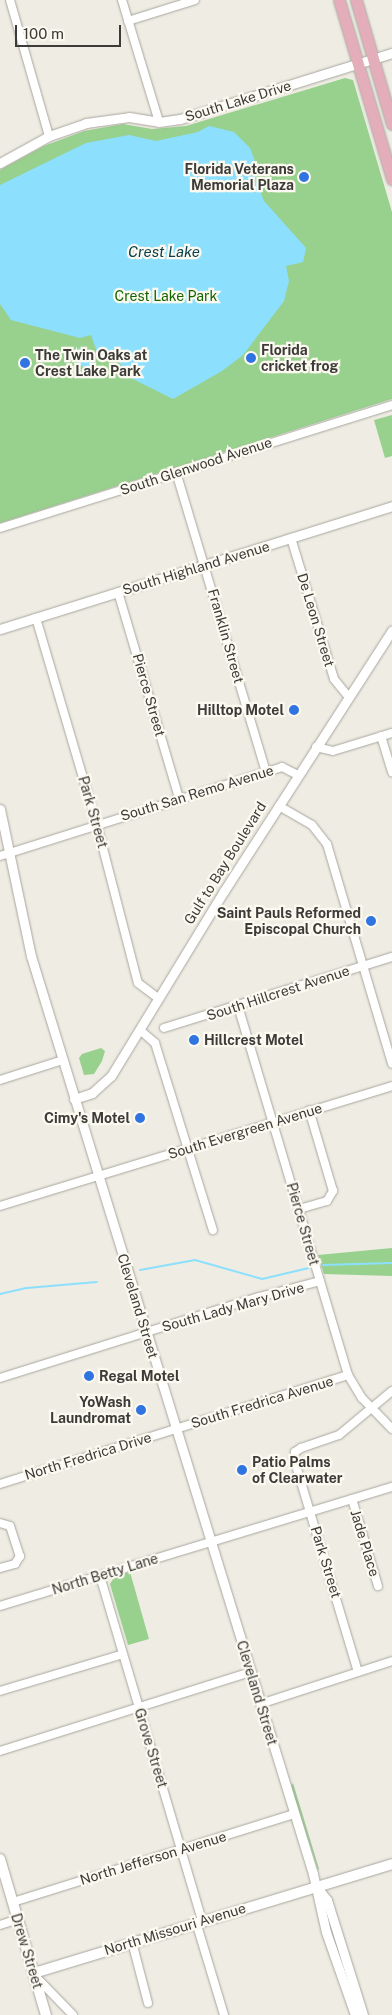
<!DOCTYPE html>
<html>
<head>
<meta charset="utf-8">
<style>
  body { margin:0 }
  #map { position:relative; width:392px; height:2015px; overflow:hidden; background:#eeece3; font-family:"Public Sans",sans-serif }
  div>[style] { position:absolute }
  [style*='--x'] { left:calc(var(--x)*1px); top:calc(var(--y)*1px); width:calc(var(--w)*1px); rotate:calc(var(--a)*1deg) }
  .green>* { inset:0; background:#98d08e }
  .water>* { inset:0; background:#8ce0fd }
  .stream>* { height:2px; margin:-1px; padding:0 1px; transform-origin:1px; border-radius:1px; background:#8ce0fd }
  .roads { filter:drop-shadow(0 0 1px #a8a69e) drop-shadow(0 0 1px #a8a69e) }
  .minor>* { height:8px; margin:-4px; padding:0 4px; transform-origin:4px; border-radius:4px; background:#fff }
  .tertiary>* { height:9px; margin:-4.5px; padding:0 4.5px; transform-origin:4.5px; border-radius:4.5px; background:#fff }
  .secondary>* { height:10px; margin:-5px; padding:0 5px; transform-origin:5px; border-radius:5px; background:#fff }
  .primary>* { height:11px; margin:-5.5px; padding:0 5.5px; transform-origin:5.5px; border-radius:5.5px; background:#e3adb9 }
  .dots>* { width:14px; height:14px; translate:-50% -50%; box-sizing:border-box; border:2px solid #fbf9f0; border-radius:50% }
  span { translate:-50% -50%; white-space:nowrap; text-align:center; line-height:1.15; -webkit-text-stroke:4.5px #fbf9f0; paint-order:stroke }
  .street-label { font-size:14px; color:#3c3b38 }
  .poi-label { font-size:14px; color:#3c3b38; font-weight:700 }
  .right { translate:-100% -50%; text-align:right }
  .left { translate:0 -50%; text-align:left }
  .park-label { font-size:14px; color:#146400 }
  .water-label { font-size:15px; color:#0b404e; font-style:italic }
  .scale { position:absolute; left:15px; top:25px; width:106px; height:22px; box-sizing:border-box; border:2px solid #3c3b38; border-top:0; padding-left:6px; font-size:15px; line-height:18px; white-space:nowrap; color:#3c3b38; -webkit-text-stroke:4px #fbf9f0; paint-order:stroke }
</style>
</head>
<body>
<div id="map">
  <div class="green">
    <div style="clip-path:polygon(345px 78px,353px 80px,392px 212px,392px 399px,0 523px,0 170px,44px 146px,84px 131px,123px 124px,152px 129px,186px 126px)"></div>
    <div style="clip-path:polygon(392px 415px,392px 456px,385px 458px,374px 420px)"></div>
    <div style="clip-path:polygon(101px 1048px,105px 1051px,102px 1061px,94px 1074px,84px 1075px,79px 1058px,82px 1054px)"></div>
    <div style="clip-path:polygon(392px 1248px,392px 1276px,324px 1274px,318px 1255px)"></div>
    <div style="clip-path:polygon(130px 1572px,149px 1639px,128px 1645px,110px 1584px,115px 1576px)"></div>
    <div style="clip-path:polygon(293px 1783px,319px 1869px,318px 1870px,291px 1786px)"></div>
  </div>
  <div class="water">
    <div style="clip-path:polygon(209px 126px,234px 132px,250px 148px,256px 164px,256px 181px,264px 201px,306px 248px,303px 262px,286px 266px,289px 281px,284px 301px,243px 355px,222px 371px,173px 399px,129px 377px,119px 362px,98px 355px,91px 335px,80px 338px,11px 320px,0 304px,0 185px,86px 143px,129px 135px,156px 141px,198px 132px)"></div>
    <div style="clip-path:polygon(79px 348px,84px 349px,94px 361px,93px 367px,87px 370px,74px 360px)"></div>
  </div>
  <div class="stream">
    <div style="--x:323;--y:1265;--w:69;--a:-1.7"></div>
    <div style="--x:140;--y:1270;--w:56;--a:-10.3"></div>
    <div style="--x:195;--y:1260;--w:70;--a:15.8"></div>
    <div style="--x:262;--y:1279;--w:48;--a:-13.2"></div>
    <div style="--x:0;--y:1294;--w:28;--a:-13"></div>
    <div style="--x:27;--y:1288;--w:70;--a:-4.9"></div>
  </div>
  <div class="roads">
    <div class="minor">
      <div style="--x:10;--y:0;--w:141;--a:74"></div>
      <div style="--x:122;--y:0;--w:127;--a:73.1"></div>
      <div style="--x:128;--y:21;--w:70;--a:-17.4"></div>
      <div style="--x:176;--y:472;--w:313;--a:73.3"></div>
      <div style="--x:0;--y:528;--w:411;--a:-17.4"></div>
      <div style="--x:291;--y:538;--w:147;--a:73"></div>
      <div style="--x:334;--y:679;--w:22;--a:51"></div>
      <div style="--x:118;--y:592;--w:215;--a:73.5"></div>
      <div style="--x:36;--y:618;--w:216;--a:73.6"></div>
      <div style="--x:97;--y:825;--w:163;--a:75.5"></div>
      <div style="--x:138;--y:983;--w:25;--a:37"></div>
      <div style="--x:381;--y:736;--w:38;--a:73"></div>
      <div style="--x:316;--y:747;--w:17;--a:13"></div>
      <div style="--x:333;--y:751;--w:62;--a:-17"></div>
      <div style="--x:279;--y:806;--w:38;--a:30"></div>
      <div style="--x:312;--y:825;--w:24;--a:52"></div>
      <div style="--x:327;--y:844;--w:229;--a:73.5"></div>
      <div style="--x:0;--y:856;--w:296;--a:-17.5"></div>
      <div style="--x:282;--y:767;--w:18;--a:27"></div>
      <div style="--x:238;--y:1006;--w:385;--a:73.4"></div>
      <div style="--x:348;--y:1375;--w:27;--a:59"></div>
      <div style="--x:362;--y:1398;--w:43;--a:45.9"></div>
      <div style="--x:164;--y:1028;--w:239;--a:-17.3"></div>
      <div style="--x:140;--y:1030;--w:20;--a:41"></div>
      <div style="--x:155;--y:1043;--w:196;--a:72.8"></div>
      <div style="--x:0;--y:1080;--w:66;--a:-17.6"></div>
      <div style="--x:0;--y:1206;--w:410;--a:-17"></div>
      <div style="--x:299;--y:1209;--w:29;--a:-16"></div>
      <div style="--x:327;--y:1201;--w:12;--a:-59"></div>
      <div style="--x:333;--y:1191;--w:84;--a:-106.5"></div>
      <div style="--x:0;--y:1378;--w:271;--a:-17.4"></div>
      <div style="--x:259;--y:1297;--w:63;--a:-14.7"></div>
      <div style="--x:0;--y:1484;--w:365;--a:-17.4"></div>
      <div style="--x:352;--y:1499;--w:91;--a:73.4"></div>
      <div style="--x:0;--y:1523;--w:10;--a:17"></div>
      <div style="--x:10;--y:1526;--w:32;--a:72"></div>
      <div style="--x:20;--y:1556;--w:9;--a:122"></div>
      <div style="--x:15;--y:1564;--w:16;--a:165"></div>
      <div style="--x:100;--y:1576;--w:359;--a:73.5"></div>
      <div style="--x:0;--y:1606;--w:410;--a:-16.9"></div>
      <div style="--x:358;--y:1672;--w:222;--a:-106.7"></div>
      <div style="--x:294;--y:1459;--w:7;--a:-82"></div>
      <div style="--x:295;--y:1452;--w:7;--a:-34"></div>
      <div style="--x:301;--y:1448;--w:40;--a:-18.9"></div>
      <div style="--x:339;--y:1435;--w:69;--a:-39.7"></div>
      <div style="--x:0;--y:1691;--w:128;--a:-16.7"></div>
      <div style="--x:260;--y:1704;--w:139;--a:-18"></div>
      <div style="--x:0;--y:1751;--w:262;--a:-17.5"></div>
      <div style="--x:13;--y:1902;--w:294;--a:-17.4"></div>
      <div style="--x:196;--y:1922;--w:97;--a:73.2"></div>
      <div style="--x:0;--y:1925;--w:19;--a:-18"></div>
      <div style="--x:132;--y:1942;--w:63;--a:75.3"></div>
      <div style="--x:38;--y:1979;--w:50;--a:45.8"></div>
    </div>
    <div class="tertiary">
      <div style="--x:0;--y:163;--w:56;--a:-28.9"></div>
      <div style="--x:49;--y:136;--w:39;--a:-19"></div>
      <div style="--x:86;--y:123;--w:43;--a:-7.9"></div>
      <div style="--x:129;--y:117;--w:30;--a:9"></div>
      <div style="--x:159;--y:122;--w:21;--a:-8"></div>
      <div style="--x:180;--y:119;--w:222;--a:-17.3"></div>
      <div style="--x:0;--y:629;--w:411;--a:-17.4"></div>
      <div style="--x:0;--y:809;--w:150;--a:78.1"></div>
      <div style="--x:31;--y:956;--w:960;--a:72.92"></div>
      <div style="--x:313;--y:1874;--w:59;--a:77.4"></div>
      <div style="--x:326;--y:1932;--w:88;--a:70.7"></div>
      <div style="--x:74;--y:1099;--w:19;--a:-18"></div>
      <div style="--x:92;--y:1093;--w:25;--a:-42"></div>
      <div style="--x:111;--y:1076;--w:217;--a:-58.6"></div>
      <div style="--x:224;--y:891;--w:310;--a:-57.2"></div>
      <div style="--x:316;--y:1886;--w:18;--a:52"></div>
      <div style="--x:327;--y:1900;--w:121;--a:72.6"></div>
    </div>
    <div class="secondary">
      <div style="--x:0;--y:1859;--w:163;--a:73.6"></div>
      <div style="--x:34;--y:1973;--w:374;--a:-16.9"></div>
    </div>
    <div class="primary">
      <div style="--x:339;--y:0;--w:187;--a:73.5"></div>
      <div style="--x:356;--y:0;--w:129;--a:73.8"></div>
    </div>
  </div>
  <div class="dots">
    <div style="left:304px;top:177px;background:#3074e1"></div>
    <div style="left:251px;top:358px;background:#3074e1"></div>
    <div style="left:25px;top:363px;background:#3074e1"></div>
    <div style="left:294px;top:710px;background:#3074e1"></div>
    <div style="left:371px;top:921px;background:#3074e1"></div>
    <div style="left:194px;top:1040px;background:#3074e1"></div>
    <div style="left:140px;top:1118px;background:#3074e1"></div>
    <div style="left:89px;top:1376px;background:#3074e1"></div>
    <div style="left:141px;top:1410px;background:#3074e1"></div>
    <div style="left:242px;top:1470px;background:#3074e1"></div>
  </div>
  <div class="street-label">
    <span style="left:238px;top:101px;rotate:-17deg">South Lake Drive</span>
    <span style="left:196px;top:466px;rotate:-18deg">South Glenwood Avenue</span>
    <span style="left:196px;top:568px;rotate:-17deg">South Highland Avenue</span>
    <span style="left:316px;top:620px;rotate:73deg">De Leon Street</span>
    <span style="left:226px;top:636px;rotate:74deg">Franklin Street</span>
    <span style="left:149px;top:695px;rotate:74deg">Pierce Street</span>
    <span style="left:197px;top:793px;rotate:-17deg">South San Remo Avenue</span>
    <span style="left:93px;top:812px;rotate:74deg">Park Street</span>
    <span style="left:225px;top:863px;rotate:-58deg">Gulf to Bay Boulevard</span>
    <span style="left:278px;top:993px;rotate:-18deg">South Hillcrest Avenue</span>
    <span style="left:245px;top:1131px;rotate:-17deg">South Evergreen Avenue</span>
    <span style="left:303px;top:1224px;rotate:74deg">Pierce Street</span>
    <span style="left:138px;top:1306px;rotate:73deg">Cleveland Street</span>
    <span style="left:233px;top:1307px;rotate:-16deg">South Lady Mary Drive</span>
    <span style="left:262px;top:1402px;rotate:-17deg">South Fredrica Avenue</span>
    <span style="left:88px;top:1456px;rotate:-17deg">North Fredrica Drive</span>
    <span style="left:365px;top:1543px;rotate:73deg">Jade Place</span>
    <span style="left:326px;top:1562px;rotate:73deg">Park Street</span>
    <span style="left:105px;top:1574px;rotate:-17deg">North Betty Lane</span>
    <span style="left:257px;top:1693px;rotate:73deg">Cleveland Street</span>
    <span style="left:151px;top:1748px;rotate:73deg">Grove Street</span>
    <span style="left:153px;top:1858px;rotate:-17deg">North Jefferson Avenue</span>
    <span style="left:175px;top:1929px;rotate:-17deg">North Missouri Avenue</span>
    <span style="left:27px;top:1951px;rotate:73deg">Drew Street</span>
  </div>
  <div class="poi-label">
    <span class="right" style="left:294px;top:177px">Florida Veterans<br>Memorial Plaza</span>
    <span class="left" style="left:261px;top:358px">Florida<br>cricket frog</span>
    <span class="left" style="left:35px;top:363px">The Twin Oaks at<br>Crest Lake Park</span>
    <span class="right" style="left:284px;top:710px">Hilltop Motel</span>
    <span class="right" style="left:361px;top:921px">Saint Pauls Reformed<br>Episcopal Church</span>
    <span class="left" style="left:204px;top:1040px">Hillcrest Motel</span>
    <span class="right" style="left:130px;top:1118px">Cimy's Motel</span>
    <span class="left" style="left:99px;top:1376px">Regal Motel</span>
    <span class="right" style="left:131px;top:1410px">YoWash<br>Laundromat</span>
    <span class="left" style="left:252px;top:1470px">Patio Palms<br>of Clearwater</span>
  </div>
  <div class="park-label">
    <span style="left:166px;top:296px">Crest Lake Park</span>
  </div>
  <div class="water-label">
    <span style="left:164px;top:252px">Crest Lake</span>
  </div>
  <div class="scale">100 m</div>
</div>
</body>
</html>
